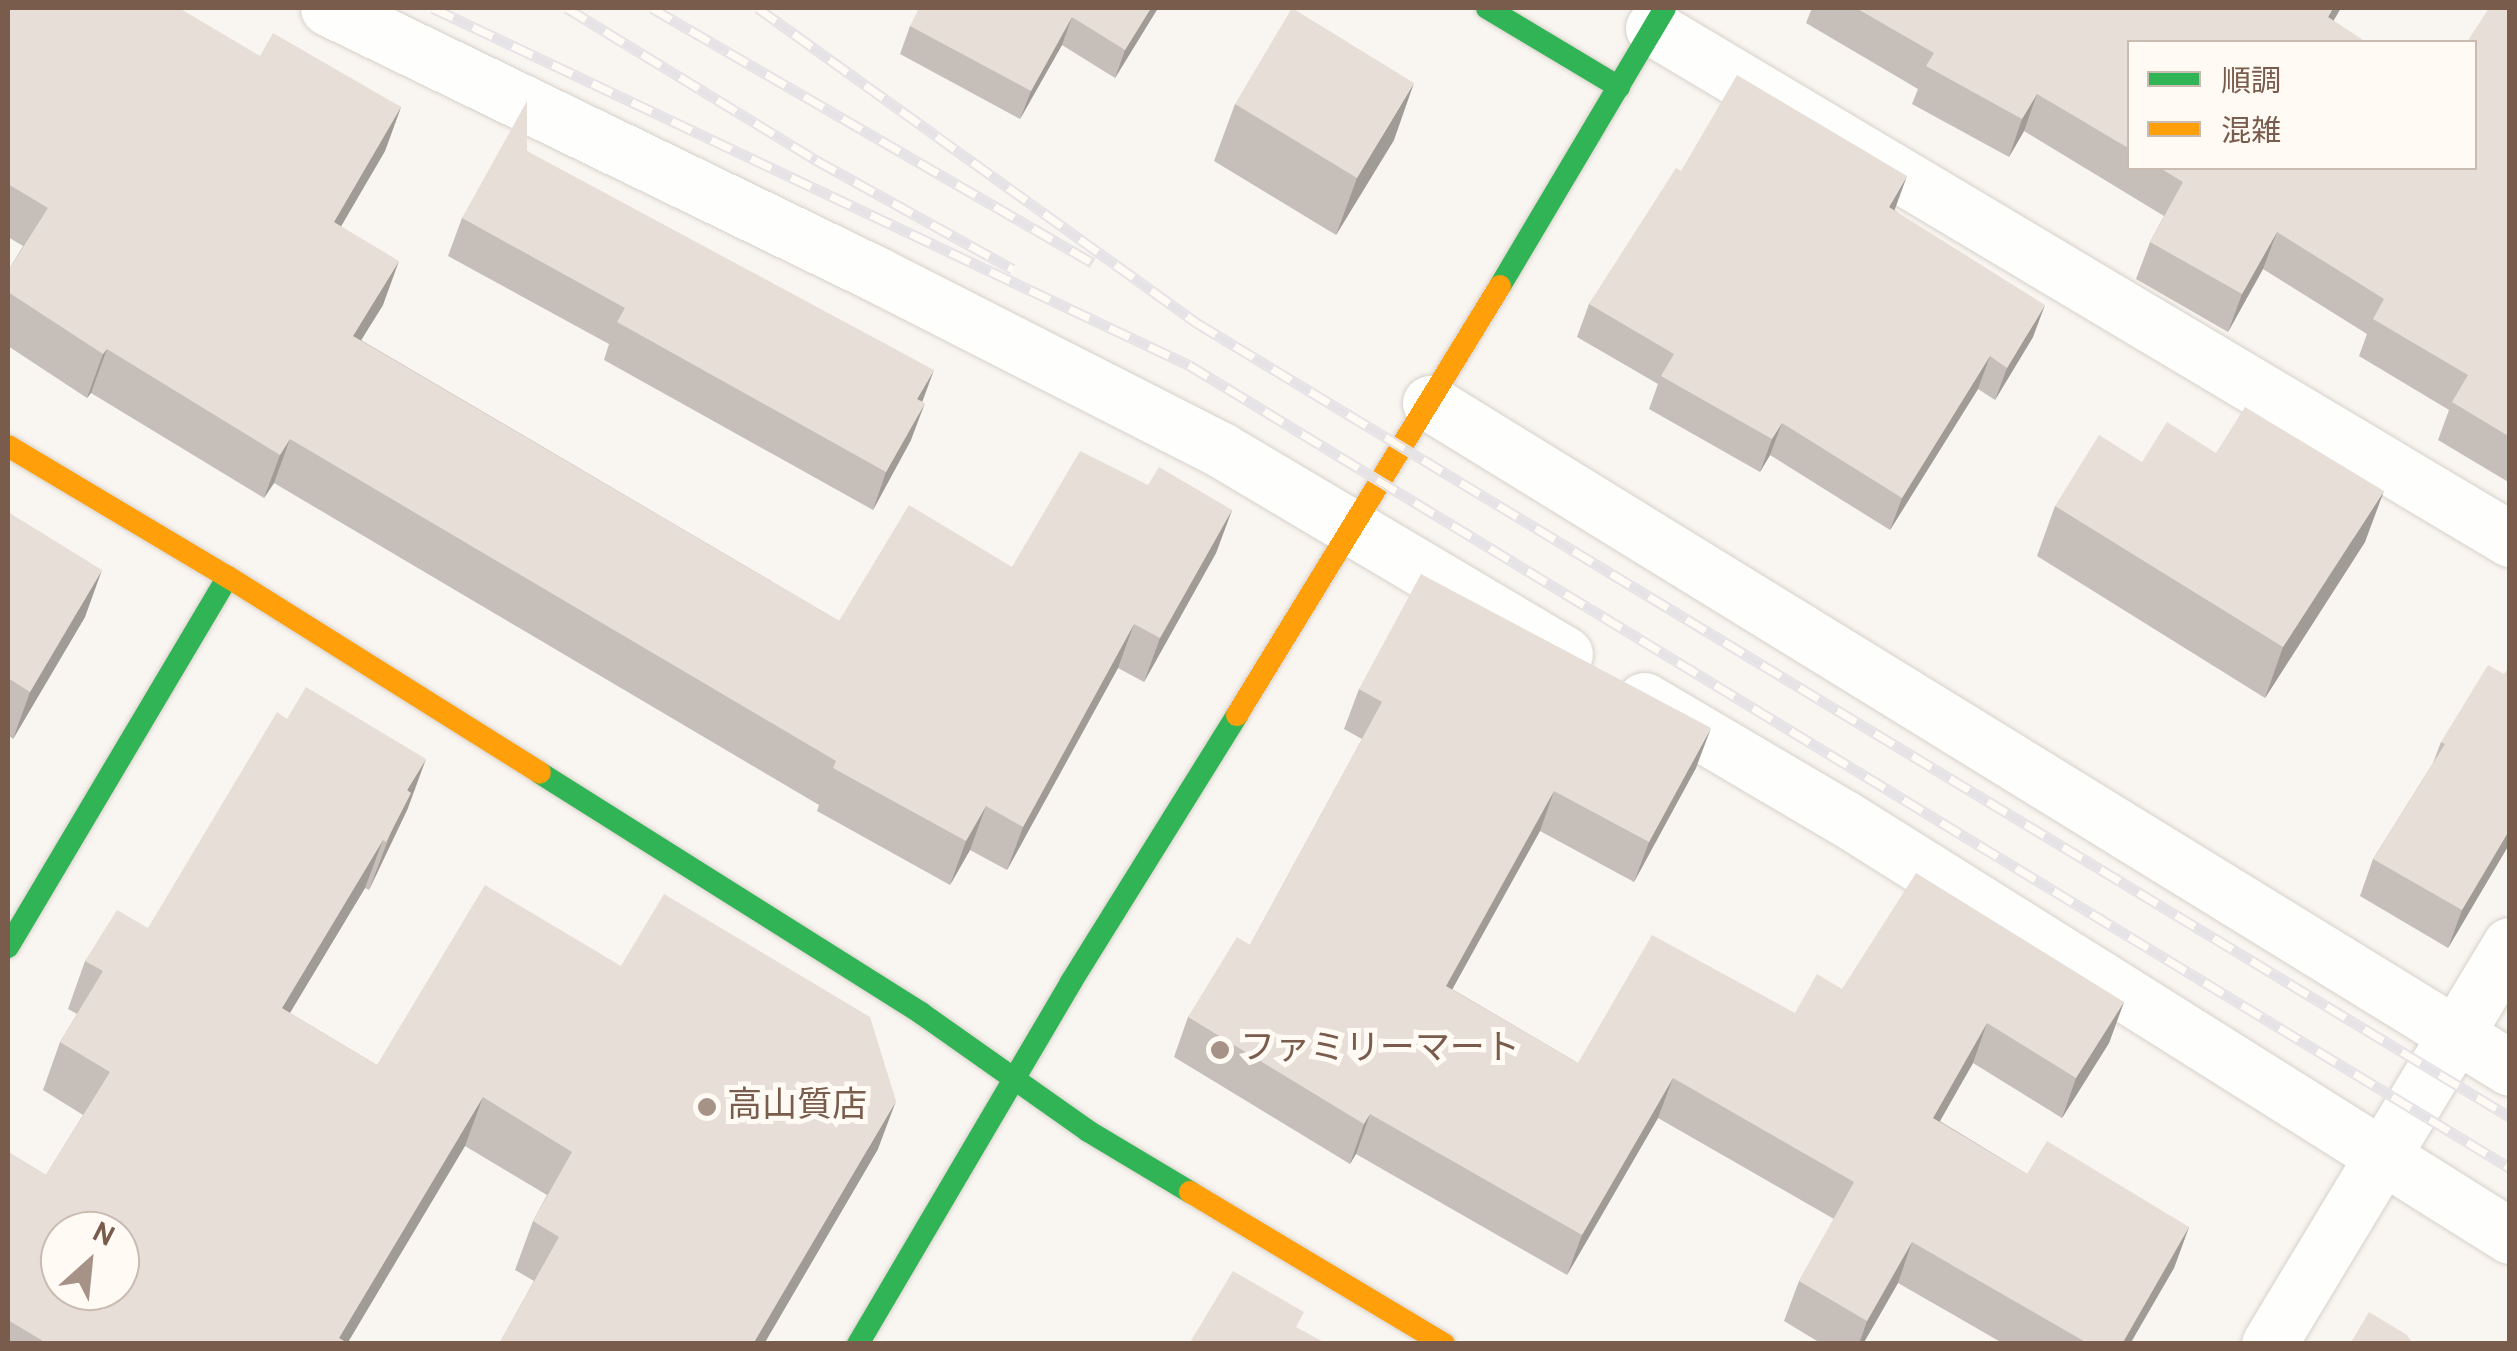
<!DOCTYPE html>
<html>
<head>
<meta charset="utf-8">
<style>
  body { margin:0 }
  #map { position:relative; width:2517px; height:1351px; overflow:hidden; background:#f9f5f0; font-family:Overpass,"Noto Sans JP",sans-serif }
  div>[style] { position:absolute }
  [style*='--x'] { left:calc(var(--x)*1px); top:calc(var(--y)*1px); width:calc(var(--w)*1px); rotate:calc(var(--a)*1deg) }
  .roads { filter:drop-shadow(0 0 2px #d7d1cb) drop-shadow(0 0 2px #d7d1cb) }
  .street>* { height:55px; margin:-27.5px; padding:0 27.5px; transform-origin:27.5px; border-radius:27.5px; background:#fefefd }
  .fast>* { height:22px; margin:-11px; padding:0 11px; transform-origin:11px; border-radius:11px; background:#30b455 }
  .slow>* { height:22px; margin:-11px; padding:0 11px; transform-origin:11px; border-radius:11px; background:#ff9f0a }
  .rail>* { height:11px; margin-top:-5.5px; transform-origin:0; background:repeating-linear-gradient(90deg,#fffaf3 0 22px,#e6e3e7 0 44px); box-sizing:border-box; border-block:2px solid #e6e3e7 }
  .wall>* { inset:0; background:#c6bfb9 }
  .shaded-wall>* { inset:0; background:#a19b96 }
  .building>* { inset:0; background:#e6ded7 }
  .dots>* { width:28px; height:28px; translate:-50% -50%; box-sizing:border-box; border:5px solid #fffaf3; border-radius:50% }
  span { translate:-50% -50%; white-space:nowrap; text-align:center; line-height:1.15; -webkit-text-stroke:10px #fffaf3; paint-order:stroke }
  .poi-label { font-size:35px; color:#7a5c4d }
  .left { translate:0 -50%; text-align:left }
  .frame { position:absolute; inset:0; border:10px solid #7a5c4d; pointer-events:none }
  .legend { position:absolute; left:2127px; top:40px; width:350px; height:130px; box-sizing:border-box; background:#fffaf3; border:2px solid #cabbb1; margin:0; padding:12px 18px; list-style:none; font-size:30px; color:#7a5c4d }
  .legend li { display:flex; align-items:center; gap:20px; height:50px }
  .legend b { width:50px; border:2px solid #cabbb1 }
  .north { position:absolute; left:40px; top:1211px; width:100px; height:100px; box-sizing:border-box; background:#fffaf3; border:2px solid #cabbb1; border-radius:50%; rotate:27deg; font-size:28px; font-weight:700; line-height:40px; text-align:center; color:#7a5c4d }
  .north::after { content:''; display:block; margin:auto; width:35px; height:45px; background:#a69286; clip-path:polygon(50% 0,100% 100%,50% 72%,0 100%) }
</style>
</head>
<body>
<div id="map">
  <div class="roads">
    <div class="street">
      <div style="--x:328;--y:8;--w:609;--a:25.89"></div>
      <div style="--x:876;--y:274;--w:387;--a:27"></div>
      <div style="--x:1221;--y:450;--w:400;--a:30.7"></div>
      <div style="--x:1653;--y:28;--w:998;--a:30.81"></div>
      <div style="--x:1430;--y:403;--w:1268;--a:31.62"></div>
      <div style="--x:1644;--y:700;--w:231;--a:30.5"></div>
      <div style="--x:1843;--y:817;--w:788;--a:32.14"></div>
      <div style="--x:2269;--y:1344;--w:466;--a:-58.9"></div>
    </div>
    <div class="fast">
      <div style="--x:1487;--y:8;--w:154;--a:30.9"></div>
      <div style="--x:1500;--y:286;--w:323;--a:-59.3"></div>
      <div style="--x:540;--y:773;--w:450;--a:32.2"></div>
      <div style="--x:921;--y:1013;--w:204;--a:35.2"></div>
      <div style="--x:1088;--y:1131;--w:119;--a:30.9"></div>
      <div style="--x:8;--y:947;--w:430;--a:-59.3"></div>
      <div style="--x:858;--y:1344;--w:420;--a:-59.5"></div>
      <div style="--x:1071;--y:982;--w:314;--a:-58.1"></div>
    </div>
    <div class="slow">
      <div style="--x:8;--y:446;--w:256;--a:30.8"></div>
      <div style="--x:228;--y:577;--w:368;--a:32.1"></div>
      <div style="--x:1237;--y:715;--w:503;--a:-58.49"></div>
      <div style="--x:1190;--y:1192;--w:296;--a:30.9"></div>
    </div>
  </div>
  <div class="rail">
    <div style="--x:433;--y:8;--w:836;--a:25.28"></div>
    <div style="--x:1189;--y:365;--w:1546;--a:31.29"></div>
    <div style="--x:567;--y:8;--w:292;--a:31.4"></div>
    <div style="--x:816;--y:160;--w:225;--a:29"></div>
    <div style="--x:652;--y:8;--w:509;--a:30.04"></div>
    <div style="--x:758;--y:8;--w:540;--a:35.66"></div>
    <div style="--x:1197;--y:323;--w:1534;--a:31.16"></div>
  </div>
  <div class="wall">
    <div style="clip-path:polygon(8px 8px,260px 56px,401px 107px,385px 151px,341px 226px,383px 305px,361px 340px,839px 621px,1012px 567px,1148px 485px,1232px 510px,1216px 553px,1144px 682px,1118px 668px,1007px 870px,970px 850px,950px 885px,817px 811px,819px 805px,274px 483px,264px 498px,91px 393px,87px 398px,8px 346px,8px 271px,23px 246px,8px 237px)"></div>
    <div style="clip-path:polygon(1158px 8px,1115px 78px,1062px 45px,1020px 119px,900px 54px,910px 26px)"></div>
    <div style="clip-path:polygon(1812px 8px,2341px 8px,2130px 42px,2130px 168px,2474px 168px,2510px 8px,2510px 483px,2438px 440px,2449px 410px,2359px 356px,2367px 334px,2263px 269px,2228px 332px,2136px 279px,2150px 242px,2164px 216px,2024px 131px,2009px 157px,1912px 104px,1918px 89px,1806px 23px)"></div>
    <div style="clip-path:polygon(1235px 104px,1394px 140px,1336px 235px,1214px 161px)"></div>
    <div style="clip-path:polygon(527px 151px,922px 401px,911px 440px,873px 510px,604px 360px,609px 344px,448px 256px,462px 218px)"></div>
    <div style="clip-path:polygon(1681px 171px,1895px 210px,2033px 337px,1995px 400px,1978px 389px,1890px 530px,1770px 455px,1760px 472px,1649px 409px,1658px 384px,1577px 337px,1589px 304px)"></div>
    <div style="clip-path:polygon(2142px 462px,2365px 542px,2265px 698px,2037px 556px,2055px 506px)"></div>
    <div style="clip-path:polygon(8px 512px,85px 617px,13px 739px,8px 735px)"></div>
    <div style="clip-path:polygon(2504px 674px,2510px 843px,2448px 948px,2360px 896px,2373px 859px,2433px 763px,2441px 742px)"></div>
    <div style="clip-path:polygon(1359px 689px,1696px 768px,1634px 882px,1540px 831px,1452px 989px,1578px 1063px,1795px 1013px,1842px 989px,2124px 1002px,2109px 1043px,2062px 1118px,1973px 1063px,1940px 1121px,2027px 1174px,2189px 1227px,2174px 1268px,2130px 1344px,2004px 1344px,1898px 1283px,1863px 1344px,1822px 1344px,1784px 1321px,1799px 1281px,1834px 1219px,1658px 1118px,1567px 1275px,1356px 1154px,1350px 1164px,1174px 1057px,1188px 1017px,1250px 945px,1362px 739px,1344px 729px)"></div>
    <div style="clip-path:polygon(408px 808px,369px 890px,365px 888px,290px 1013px,377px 1065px,878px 1149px,764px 1344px,499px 1344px,534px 1281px,515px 1270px,533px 1221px,547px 1195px,465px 1146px,347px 1342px,349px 1344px,8px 1344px,8px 1152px,46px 1175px,83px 1115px,43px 1090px,60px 1042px,77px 1014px,68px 1009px,85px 961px,148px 928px)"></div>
  </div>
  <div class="shaded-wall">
    <div style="clip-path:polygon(1151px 8px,1158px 8px,1115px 78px,1125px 50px)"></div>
    <div style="clip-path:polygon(2333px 8px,2341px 8px,2321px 42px,2328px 17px)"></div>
    <div style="clip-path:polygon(1072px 17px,1062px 45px,1020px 119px,1031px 91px)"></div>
    <div style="clip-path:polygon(1414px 83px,1394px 140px,1336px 235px,1357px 178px)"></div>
    <div style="clip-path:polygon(2037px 94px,2024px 131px,2009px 157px,2022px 119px)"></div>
    <div style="clip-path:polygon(401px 107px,385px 151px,318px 266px,334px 222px)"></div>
    <div style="clip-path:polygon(1907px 176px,1895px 209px,1878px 239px,1889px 207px)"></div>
    <div style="clip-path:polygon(2277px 232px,2263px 269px,2228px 332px,2242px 294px)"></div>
    <div style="clip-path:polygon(399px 261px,383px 305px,337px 379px,353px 336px)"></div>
    <div style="clip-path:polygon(2045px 305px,2033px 337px,1995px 400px,2007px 368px)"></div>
    <div style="clip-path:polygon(107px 349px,91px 393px,87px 398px,103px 354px)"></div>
    <div style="clip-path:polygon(1990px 356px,1978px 389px,1890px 530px,1902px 498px)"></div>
    <div style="clip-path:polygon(934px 370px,920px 408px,917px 399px)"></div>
    <div style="clip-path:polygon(925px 403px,911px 440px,873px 510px,886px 472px)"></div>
    <div style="clip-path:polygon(1782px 423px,1770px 455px,1760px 472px,1772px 439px)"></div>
    <div style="clip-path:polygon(290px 439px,274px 483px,264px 498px,280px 455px)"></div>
    <div style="clip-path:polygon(2384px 491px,2365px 542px,2265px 698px,2283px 647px)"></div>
    <div style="clip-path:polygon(1232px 510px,1216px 553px,1144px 682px,1160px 638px)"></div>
    <div style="clip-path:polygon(102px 570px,85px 617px,13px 739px,30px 692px)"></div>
    <div style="clip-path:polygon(1134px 624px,1118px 668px,1007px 870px,1023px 827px)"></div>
    <div style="clip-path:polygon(1711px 728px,1696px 768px,1634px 882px,1649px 842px)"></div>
    <div style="clip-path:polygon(426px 759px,408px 808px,369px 890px,407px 790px)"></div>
    <div style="clip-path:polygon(1554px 791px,1540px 831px,1432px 1026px,1446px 986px)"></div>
    <div style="clip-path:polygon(986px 806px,970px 850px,950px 885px,966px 841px)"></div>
    <div style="clip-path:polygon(2510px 829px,2510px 843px,2448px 948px,2462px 910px)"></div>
    <div style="clip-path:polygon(383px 840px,365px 888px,264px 1056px,282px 1008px)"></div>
    <div style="clip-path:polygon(2124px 1002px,2109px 1043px,2062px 1118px,2076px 1078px)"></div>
    <div style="clip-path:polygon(1987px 1023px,1973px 1063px,1919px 1158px,1933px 1118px)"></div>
    <div style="clip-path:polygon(1673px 1078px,1658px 1118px,1567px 1275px,1582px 1235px)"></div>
    <div style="clip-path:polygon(483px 1097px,465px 1146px,347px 1344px,339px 1338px)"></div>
    <div style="clip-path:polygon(896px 1101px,878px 1149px,764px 1344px,753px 1344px)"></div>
    <div style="clip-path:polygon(1370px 1114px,1356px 1154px,1350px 1164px,1364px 1124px)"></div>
    <div style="clip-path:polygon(2189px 1227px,2174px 1268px,2130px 1344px,2122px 1344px)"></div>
    <div style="clip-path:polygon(1912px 1242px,1898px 1283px,1863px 1344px,1859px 1344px,1867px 1321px)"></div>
  </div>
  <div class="building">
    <div style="clip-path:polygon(8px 8px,179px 8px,260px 56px,273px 33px,401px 107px,334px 222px,399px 261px,353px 336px,839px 621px,909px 505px,1012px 567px,1080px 451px,1148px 485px,1159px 467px,1232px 510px,1160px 638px,1134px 624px,1023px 827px,986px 806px,966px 841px,833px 768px,836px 761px,290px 439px,280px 455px,107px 349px,103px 354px,8px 292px,8px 271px,48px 208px,8px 184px)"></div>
    <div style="clip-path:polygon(919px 8px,1151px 8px,1125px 50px,1072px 17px,1031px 91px,910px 26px)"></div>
    <div style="clip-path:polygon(1292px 8px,1414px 83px,1357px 178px,1235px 104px)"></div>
    <div style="clip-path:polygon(1856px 8px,2333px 8px,2328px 17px,2366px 42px,2130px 42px,2130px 149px,2037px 94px,2022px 119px,1926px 66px,1934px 53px)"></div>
    <div style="clip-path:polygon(2489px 8px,2510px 8px,2510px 437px,2452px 402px,2468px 375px,2373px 319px,2384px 299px,2277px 232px,2242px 294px,2150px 242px,2183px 182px,2160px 168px,2474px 168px,2474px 42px,2467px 42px)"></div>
    <div style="clip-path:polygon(1737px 75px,1907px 176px,1889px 207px,2045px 305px,2007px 368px,1990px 356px,1902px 498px,1782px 423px,1772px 439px,1661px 376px,1674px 354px,1589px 304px,1676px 168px,1681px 171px)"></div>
    <div style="clip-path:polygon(527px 101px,527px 151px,934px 370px,917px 399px,925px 403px,886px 472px,617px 322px,625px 308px,462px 218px)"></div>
    <div style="clip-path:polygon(2245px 407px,2384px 491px,2283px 647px,2055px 506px,2099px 435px,2142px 462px,2167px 422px,2216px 453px)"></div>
    <div style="clip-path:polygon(8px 512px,102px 570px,30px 692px,8px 678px)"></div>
    <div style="clip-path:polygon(1421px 574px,1711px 728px,1649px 842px,1554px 791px,1446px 986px,1578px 1063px,1652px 935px,1795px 1013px,1817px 974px,1842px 989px,1916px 873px,2124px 1002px,2076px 1078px,1987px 1023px,1933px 1118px,2027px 1174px,2047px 1141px,2189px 1227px,2122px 1344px,2089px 1344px,1912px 1242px,1867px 1321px,1799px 1281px,1854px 1182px,1673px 1078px,1582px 1235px,1370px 1114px,1364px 1124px,1188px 1017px,1237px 937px,1250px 945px,1382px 702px,1359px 689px)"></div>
    <div style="clip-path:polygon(2488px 665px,2504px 674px,2510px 665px,2510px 829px,2462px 910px,2373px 859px,2445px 744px,2441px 742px)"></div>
    <div style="clip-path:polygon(evenodd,306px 687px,426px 759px,407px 790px,411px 793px,386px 842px,383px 840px,282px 1008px,377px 1065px,485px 885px,621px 966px,664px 894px,870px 1017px,896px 1101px,753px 1344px,499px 1344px,559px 1237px,533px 1221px,572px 1152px,483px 1097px,339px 1338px,349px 1344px,83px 1344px,78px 1341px,77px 1344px,48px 1344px,8px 1320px,8px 1152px,46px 1175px,110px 1072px,60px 1042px,103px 971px,85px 961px,117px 910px,148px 928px,277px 712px,287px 719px,306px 687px,60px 1231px,120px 1231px,120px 1291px,60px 1291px,60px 1231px)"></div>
    <div style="clip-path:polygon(1233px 1271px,1304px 1312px,1296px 1327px,1327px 1344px,1189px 1344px)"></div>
    <div style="clip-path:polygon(2369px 1312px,2407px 1335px,2413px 1344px,2350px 1344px)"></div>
  </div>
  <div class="dots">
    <div style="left:1220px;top:1050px;background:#a69286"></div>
    <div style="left:707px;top:1107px;background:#a69286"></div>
  </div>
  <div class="poi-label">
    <span class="left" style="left:1240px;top:1050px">ファミリーマート</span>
    <span class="left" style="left:727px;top:1107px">高山質店</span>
  </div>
  <div class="frame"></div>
  <ul class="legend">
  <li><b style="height:12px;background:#30b455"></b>順調</li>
  <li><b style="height:12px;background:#ff9f0a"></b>混雑</li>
  </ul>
  <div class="north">N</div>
</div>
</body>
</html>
